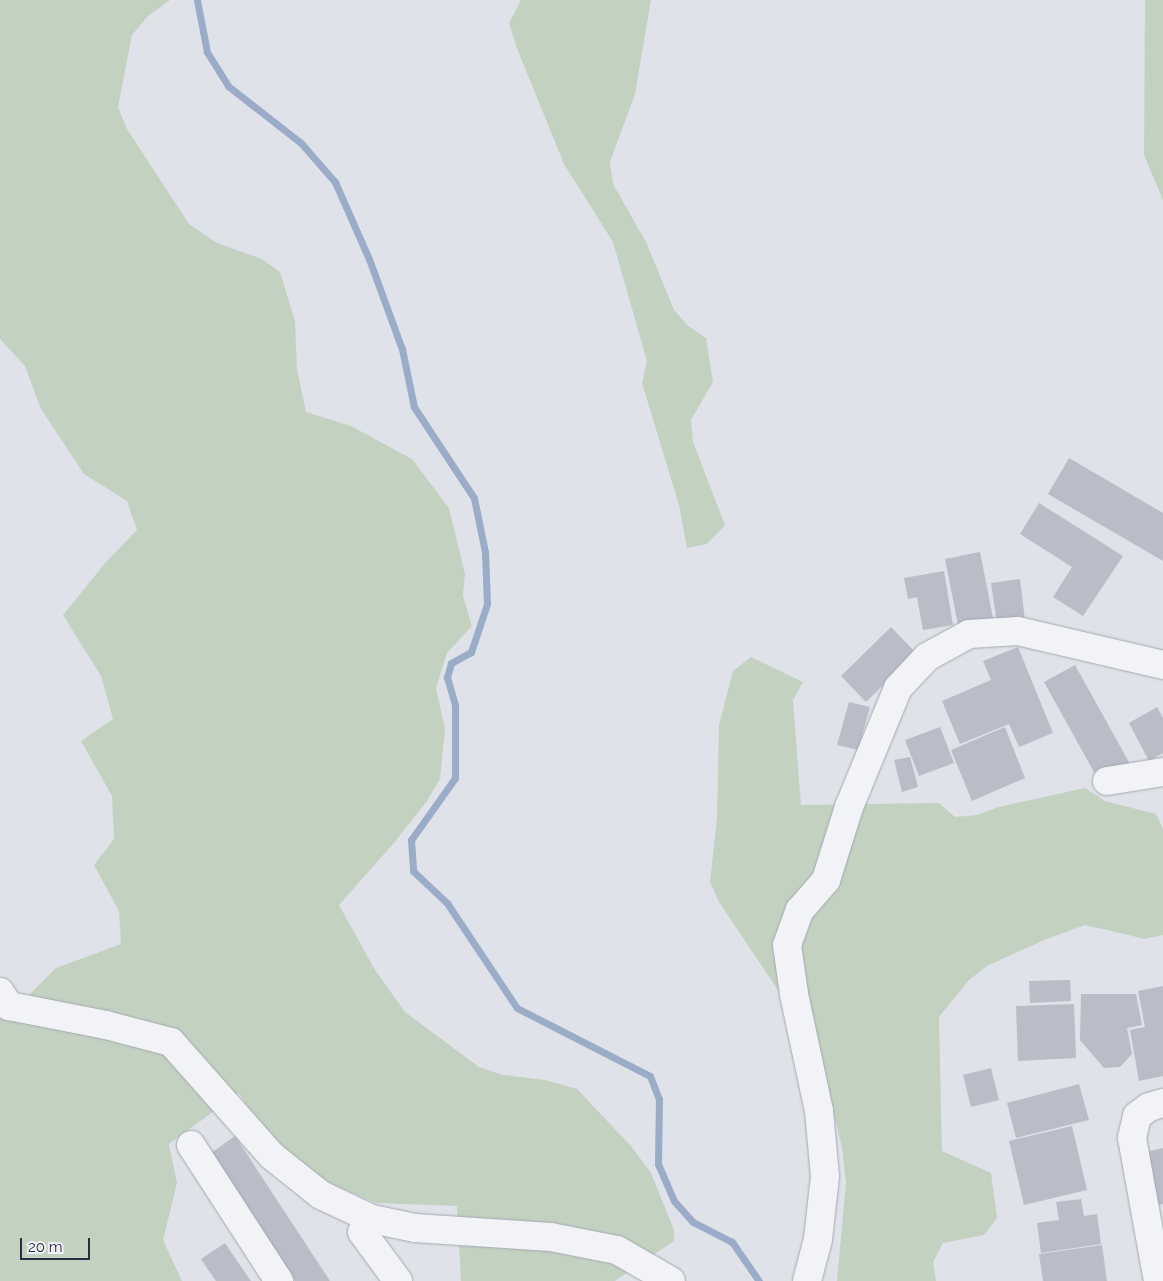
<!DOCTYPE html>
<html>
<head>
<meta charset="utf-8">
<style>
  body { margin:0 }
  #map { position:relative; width:1163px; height:1281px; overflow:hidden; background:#dfe2e8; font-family:Raleway,sans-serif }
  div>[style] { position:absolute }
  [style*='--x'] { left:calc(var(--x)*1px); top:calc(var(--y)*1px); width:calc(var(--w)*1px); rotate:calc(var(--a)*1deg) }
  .green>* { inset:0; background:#c3d2c0 }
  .stream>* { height:7px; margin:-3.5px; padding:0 3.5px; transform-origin:3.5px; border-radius:3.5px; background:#9aacc8 }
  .building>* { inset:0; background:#b9bdc8 }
  .roads { filter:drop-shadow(0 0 1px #a4a8b2) drop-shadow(0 0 1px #a4a8b2) }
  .minor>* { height:28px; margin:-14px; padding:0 14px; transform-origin:14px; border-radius:14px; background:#f2f3f7 }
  span { translate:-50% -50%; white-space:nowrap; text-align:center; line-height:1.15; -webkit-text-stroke:5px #eff1f6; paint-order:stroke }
  .scale { position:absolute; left:20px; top:1238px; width:70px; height:22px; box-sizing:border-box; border:2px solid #282e3f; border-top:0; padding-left:6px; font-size:15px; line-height:18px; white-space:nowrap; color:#282e3f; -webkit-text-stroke:4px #eff1f6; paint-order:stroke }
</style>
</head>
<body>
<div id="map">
  <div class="green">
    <div style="clip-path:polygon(0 0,170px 0,148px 16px,132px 35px,118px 107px,127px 129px,189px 224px,217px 243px,262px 259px,280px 272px,295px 321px,297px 369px,306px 412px,351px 426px,412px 459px,449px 508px,465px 574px,463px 596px,472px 626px,447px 653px,436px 688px,445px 729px,440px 779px,427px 801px,393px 844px,339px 905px,375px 970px,405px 1012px,479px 1067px,503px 1075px,545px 1080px,577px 1089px,631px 1146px,651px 1173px,674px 1230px,674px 1241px,615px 1281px,461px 1281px,457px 1206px,376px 1203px,303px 1172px,264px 1132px,239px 1093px,169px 1144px,177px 1183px,163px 1240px,182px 1281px,0 1281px,0 983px,9px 1015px,56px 968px,121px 944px,119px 911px,94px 865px,114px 839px,112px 796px,81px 741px,113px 719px,101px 676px,63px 615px,106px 562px,137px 530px,127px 501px,84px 474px,41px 409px,25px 366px,0 339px)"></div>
    <div style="clip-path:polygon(521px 0,651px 0,635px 94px,610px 162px,613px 184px,647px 244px,674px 310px,688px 326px,706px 338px,713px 382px,691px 420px,693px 442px,725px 525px,707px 544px,687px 548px,679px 505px,642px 383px,647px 361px,613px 242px,564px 164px,516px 46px,509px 23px)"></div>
    <div style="clip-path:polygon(1145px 0,1163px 0,1163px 200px,1144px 155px)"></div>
    <div style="clip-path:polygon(751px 657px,803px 682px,793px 700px,801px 805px,939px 803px,955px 817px,977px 815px,999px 807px,1085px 788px,1105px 801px,1156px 814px,1163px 829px,1163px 935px,1145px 939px,1085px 925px,1044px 940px,987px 966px,969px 980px,939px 1017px,942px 1151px,991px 1173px,997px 1218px,984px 1235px,943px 1243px,933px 1262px,936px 1281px,837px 1281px,846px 1183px,842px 1148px,808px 1004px,780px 993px,719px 902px,710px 882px,717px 818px,719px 725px,733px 671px)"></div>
  </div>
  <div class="stream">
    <div style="--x:197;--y:0;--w:53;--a:79.1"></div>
    <div style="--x:207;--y:52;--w:40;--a:58"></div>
    <div style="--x:228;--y:86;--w:93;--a:38"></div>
    <div style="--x:301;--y:143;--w:52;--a:48.9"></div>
    <div style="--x:335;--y:182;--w:84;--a:66.2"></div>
    <div style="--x:369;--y:259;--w:96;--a:69.9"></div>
    <div style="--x:402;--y:349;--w:59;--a:78.3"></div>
    <div style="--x:414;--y:407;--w:109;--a:56.6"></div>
    <div style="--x:474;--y:498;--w:55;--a:78.5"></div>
    <div style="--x:485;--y:552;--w:52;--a:87.8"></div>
    <div style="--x:487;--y:604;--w:51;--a:108.4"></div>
    <div style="--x:471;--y:652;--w:23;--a:151"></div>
    <div style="--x:451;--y:663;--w:15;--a:106"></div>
    <div style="--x:447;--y:677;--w:29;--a:74"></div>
    <div style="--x:455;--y:705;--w:73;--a:90"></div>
    <div style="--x:455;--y:778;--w:76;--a:125.4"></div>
    <div style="--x:411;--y:840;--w:31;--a:86"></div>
    <div style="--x:413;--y:871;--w:47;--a:43.3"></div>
    <div style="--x:447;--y:903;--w:126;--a:56.3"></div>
    <div style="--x:517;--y:1008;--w:149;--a:27.1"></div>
    <div style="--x:650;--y:1076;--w:25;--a:69"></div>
    <div style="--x:659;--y:1099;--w:65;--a:90.9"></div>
    <div style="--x:658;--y:1164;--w:40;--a:66.6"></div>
    <div style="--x:674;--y:1201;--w:28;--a:48"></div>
    <div style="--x:693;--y:1222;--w:44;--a:27.1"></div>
    <div style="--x:732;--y:1242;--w:47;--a:55.3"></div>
  </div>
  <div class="building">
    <div style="clip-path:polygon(1069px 458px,1163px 513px,1163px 561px,1048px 494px)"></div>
    <div style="clip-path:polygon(1039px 503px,1123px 556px,1083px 616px,1053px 597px,1072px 567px,1020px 534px)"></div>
    <div style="clip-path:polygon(980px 552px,994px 623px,959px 630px,945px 559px)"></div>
    <div style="clip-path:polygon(944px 571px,953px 625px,923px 630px,917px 597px,908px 599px,904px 578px)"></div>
    <div style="clip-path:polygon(1020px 579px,1025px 621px,997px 624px,991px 583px)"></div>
    <div style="clip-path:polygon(891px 627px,916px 653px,866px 702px,841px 676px)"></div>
    <div style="clip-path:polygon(1018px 647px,1053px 733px,1019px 747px,1009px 724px,960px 744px,942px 701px,991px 680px,983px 661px)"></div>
    <div style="clip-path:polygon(1075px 665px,1130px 764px,1099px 781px,1044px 682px)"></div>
    <div style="clip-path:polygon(849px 702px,870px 707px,858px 750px,837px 745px)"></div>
    <div style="clip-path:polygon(1157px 707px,1163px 718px,1163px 753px,1149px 761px,1129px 723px)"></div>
    <div style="clip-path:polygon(940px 727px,954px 763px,919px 776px,905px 740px)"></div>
    <div style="clip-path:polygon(1005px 727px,1025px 778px,972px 801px,951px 750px)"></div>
    <div style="clip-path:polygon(910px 757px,918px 787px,902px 792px,894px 760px)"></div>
    <div style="clip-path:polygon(1070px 980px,1071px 1001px,1030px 1003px,1029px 981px)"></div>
    <div style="clip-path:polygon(1163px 986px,1163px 1076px,1139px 1081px,1130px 1030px,1145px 1027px,1138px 991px)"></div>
    <div style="clip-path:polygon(1081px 994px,1136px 994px,1142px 1025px,1127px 1028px,1132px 1054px,1120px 1067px,1104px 1068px,1080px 1040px)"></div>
    <div style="clip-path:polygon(1074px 1004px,1076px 1058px,1018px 1061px,1016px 1006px)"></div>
    <div style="clip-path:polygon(991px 1068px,999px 1100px,971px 1107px,963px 1075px)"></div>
    <div style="clip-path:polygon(1079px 1084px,1089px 1120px,1016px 1138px,1007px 1103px)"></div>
    <div style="clip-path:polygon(1072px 1126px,1087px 1190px,1024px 1205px,1009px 1141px)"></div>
    <div style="clip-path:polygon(235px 1136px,330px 1281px,295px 1281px,211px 1153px)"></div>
    <div style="clip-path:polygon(1163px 1148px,1163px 1204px,1150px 1207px,1138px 1154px)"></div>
    <div style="clip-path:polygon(1081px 1199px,1084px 1216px,1097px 1214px,1101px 1244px,1041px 1253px,1037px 1223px,1059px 1220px,1056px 1202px)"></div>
    <div style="clip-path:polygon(225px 1243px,237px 1261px,251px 1281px,216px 1281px,213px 1277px,201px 1259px)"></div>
    <div style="clip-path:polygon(1102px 1245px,1107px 1281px,1043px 1281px,1039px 1254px)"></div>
  </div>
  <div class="roads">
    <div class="minor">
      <div style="--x:1107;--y:781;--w:57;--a:-9.1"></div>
      <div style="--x:0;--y:992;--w:17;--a:57"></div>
      <div style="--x:9;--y:1006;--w:99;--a:11.1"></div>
      <div style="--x:106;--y:1025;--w:67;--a:14.7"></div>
      <div style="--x:171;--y:1042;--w:152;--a:48.5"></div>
      <div style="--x:272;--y:1156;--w:63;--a:38.5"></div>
      <div style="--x:321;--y:1195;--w:56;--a:25.2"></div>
      <div style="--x:372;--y:1219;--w:44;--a:11.8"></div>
      <div style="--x:415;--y:1228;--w:136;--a:3.8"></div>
      <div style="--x:551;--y:1237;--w:67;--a:11.1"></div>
      <div style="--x:617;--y:1250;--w:62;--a:29.9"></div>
      <div style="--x:191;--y:1145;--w:162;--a:57.1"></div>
      <div style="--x:362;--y:1232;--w:61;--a:53.7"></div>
      <div style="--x:807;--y:1281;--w:43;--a:-75.3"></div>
      <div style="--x:818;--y:1239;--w:62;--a:-83.6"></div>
      <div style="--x:825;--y:1177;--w:66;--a:-95.2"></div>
      <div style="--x:819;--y:1111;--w:120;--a:-102.1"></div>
      <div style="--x:794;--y:994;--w:49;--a:-98.1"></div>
      <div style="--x:787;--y:945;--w:37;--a:-70"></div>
      <div style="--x:800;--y:910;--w:40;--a:-49"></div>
      <div style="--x:826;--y:880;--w:77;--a:-72.5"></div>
      <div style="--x:849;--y:807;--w:129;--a:-67.6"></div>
      <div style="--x:898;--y:688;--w:42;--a:-46.9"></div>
      <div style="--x:927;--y:657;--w:48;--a:-28.7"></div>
      <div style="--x:969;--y:634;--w:49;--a:-3.5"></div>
      <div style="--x:1018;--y:631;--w:149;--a:13.2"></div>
      <div style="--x:1158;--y:1281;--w:145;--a:-100.3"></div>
      <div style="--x:1132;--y:1138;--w:23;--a:-77"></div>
      <div style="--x:1137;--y:1116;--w:15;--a:-37"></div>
      <div style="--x:1149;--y:1107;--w:15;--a:-16"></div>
    </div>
  </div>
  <div class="scale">20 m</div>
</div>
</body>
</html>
